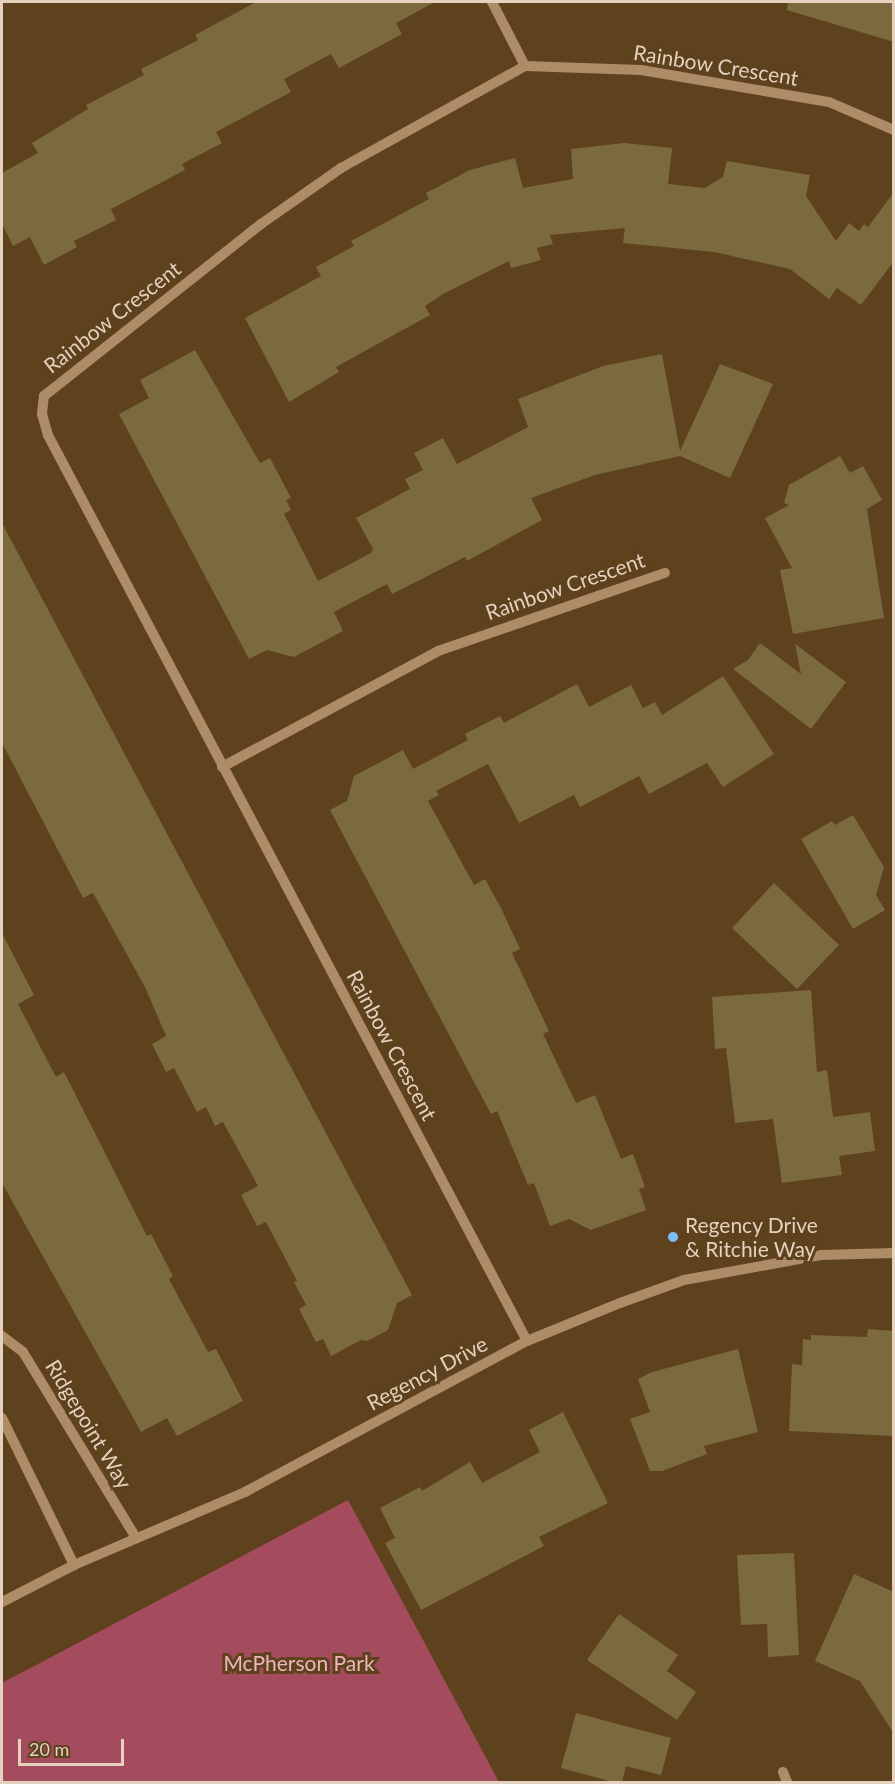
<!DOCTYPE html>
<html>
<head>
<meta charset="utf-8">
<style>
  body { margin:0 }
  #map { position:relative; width:895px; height:1784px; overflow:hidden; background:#5e411d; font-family:Lato,sans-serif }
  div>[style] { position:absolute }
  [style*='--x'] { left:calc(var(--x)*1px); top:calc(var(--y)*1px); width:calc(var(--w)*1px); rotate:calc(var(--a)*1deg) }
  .green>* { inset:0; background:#a54b5e }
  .building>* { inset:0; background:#7b6a3d }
  .minor>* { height:10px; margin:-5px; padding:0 5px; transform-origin:5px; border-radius:5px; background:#ae8c67 }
  .dots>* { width:16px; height:16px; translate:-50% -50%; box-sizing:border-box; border:3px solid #5e411d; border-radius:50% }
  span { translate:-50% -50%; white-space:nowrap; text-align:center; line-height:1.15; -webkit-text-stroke:6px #5e411d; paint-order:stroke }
  .street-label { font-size:21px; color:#e4d2bf }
  .poi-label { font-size:21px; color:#e4d2bf }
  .left { translate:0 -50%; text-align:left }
  .park-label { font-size:21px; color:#eeb5bd }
  .frame { position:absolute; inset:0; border:3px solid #e4d2bf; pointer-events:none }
  .scale { position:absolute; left:18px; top:1739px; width:106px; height:27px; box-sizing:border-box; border:3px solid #e4d2bf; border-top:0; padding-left:8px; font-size:18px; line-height:21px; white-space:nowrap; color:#e4d2bf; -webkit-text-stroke:4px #5e411d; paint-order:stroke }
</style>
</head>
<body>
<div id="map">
  <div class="green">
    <div style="clip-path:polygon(348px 1500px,499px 1782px,2px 1782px,2px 1683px)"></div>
  </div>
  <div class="building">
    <div style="clip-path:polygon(256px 2px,435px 2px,396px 23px,402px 34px,339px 68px,331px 54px,284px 79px,291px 92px,216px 132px,222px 143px,182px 164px,185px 170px,111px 209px,116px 220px,74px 241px,77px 247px,44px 265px,30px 237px,13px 246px,2px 224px,2px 173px,38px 153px,32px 143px,88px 109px,86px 105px,144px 75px,141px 69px,198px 40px,195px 35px)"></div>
    <div style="clip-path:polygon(788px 2px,894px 2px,894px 42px,787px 10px)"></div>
    <div style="clip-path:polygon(624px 143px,672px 148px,668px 184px,705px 188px,723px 177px,727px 161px,810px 175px,806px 196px,836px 241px,849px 223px,859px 231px,864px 224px,868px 227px,894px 192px,894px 261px,861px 305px,837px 288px,829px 299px,790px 269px,714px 252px,623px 243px,625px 228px,550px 235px,553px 244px,537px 248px,541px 260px,511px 268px,509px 261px,443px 294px,425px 306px,430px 315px,336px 367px,339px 372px,289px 402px,245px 318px,321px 276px,316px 267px,354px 246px,351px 241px,429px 199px,426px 193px,470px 170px,515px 158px,523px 188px,573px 179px,571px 149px)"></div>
    <div style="clip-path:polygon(195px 350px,260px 463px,270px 458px,291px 498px,286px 500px,291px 510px,284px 514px,318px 581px,371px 553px,373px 549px,356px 518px,410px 489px,405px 479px,423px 470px,414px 453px,443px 438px,457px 464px,528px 427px,518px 399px,603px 366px,662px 354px,680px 451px,720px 364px,773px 384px,730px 478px,680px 456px,595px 475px,531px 498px,542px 520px,467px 561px,465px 557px,392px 594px,387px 584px,334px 612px,343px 631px,294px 657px,267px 650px,249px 659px,119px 414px,149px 398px,140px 380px)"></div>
    <div style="clip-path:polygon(840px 456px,850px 473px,863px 466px,882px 500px,867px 509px,884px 618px,793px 634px,780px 570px,792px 568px,765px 518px,789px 505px,784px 503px,789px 485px)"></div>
    <div style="clip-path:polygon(2px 523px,412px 1295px,397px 1303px,388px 1330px,367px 1341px,361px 1340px,331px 1356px,323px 1339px,316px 1342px,299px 1309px,306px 1305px,294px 1282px,297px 1281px,266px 1222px,257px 1226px,241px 1195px,258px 1186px,223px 1122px,215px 1126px,206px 1107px,197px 1112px,174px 1068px,166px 1072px,152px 1044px,166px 1036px,145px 987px,93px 893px,83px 898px,2px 743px)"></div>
    <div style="clip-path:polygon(760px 643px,801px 674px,795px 644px,846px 682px,811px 729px,733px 669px,748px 660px)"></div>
    <div style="clip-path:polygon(723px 676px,774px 754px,723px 787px,707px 763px,649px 794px,639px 776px,580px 807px,574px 795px,519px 823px,488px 764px,436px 791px,439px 795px,428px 801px,474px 885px,485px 879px,500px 906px,520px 949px,512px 953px,549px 1031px,543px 1034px,576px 1103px,595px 1095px,621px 1159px,633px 1154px,645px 1187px,639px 1189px,646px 1210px,591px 1230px,569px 1219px,550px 1226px,534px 1183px,528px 1185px,497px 1111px,491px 1114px,330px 810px,347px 801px,354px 776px,403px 750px,413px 769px,468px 740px,465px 734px,500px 716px,504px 723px,577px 684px,589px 707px,631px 685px,643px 708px,655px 702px,662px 715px)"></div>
    <div style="clip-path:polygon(853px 815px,884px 867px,876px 895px,885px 910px,853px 929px,801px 839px,832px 821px,835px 825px)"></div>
    <div style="clip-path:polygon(774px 883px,839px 945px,797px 989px,732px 928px)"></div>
    <div style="clip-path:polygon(2px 933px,34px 995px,18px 1004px,56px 1077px,64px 1072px,147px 1236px,151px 1234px,173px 1276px,169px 1279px,208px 1352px,216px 1349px,243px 1401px,177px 1436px,167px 1418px,141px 1432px,2px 1183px)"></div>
    <div style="clip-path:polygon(811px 990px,817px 1072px,827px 1070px,833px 1117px,870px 1112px,875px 1151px,839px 1156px,842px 1175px,782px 1183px,773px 1119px,735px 1123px,726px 1048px,715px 1049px,712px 997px)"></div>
    <div style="clip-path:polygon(868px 1329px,894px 1331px,894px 1436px,789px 1431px,792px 1364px,802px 1365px,803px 1339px,811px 1340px,811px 1335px,867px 1337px)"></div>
    <div style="clip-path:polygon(738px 1349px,758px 1432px,704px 1446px,707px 1454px,662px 1471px,650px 1471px,630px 1419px,650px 1412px,638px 1379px,652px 1372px)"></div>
    <div style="clip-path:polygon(563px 1412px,608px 1503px,539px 1537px,544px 1546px,421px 1610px,385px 1543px,395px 1538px,380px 1508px,420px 1487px,422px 1491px,470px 1462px,482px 1483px,540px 1452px,529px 1430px)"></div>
    <div style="clip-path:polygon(794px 1553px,799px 1655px,768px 1657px,767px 1624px,741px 1625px,737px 1555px)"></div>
    <div style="clip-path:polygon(854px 1574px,894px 1592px,894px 1734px,860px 1681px,815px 1661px)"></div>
    <div style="clip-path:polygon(619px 1614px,678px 1655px,667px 1671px,696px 1692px,677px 1720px,587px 1660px)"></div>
    <div style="clip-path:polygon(576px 1713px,671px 1738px,661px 1775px,626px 1766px,622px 1782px,613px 1782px,561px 1768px)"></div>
  </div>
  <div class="minor">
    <div style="--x:492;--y:2;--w:72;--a:62.7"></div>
    <div style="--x:222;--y:767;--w:245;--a:-28.2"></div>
    <div style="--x:438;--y:651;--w:240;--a:-19"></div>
    <div style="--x:2;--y:1336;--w:26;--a:37"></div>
    <div style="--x:23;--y:1352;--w:218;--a:58.7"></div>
    <div style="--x:527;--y:1341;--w:1025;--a:-117.87"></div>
    <div style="--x:48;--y:435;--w:22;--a:-106"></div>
    <div style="--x:42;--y:414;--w:18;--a:-84"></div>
    <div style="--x:44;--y:396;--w:277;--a:-38.4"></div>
    <div style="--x:261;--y:224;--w:98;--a:-35"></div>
    <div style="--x:341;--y:168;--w:210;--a:-29"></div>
    <div style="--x:525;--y:66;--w:116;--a:2"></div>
    <div style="--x:641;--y:70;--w:191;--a:9.7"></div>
    <div style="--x:829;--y:102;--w:71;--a:23.3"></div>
    <div style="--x:2;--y:1418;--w:164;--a:63.9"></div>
    <div style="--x:2;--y:1602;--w:81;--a:-27.2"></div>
    <div style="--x:74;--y:1565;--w:186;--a:-23.1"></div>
    <div style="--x:245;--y:1492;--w:320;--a:-28.2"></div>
    <div style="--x:527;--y:1341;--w:100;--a:-22.2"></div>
    <div style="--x:620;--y:1303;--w:68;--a:-19.8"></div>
    <div style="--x:684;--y:1280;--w:139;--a:-10.3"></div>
    <div style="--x:821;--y:1255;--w:73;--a:-1.6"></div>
    <div style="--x:783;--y:1772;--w:11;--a:68"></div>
  </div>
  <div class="dots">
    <div style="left:673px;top:1237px;background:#7fbdfa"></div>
  </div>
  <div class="street-label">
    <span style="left:716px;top:65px;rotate:9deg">Rainbow Crescent</span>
    <span style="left:112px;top:317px;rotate:-38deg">Rainbow Crescent</span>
    <span style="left:565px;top:586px;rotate:-19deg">Rainbow Crescent</span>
    <span style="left:392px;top:1045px;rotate:62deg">Rainbow Crescent</span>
    <span style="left:427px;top:1373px;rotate:-28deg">Regency Drive</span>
    <span style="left:89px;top:1424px;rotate:59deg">Ridgepoint Way</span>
  </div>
  <div class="poi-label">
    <span class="left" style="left:685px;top:1237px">Regency Drive<br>&amp; Ritchie Way</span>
  </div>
  <div class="park-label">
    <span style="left:299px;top:1663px">McPherson Park</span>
  </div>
  <div class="frame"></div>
  <div class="scale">20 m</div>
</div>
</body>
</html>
